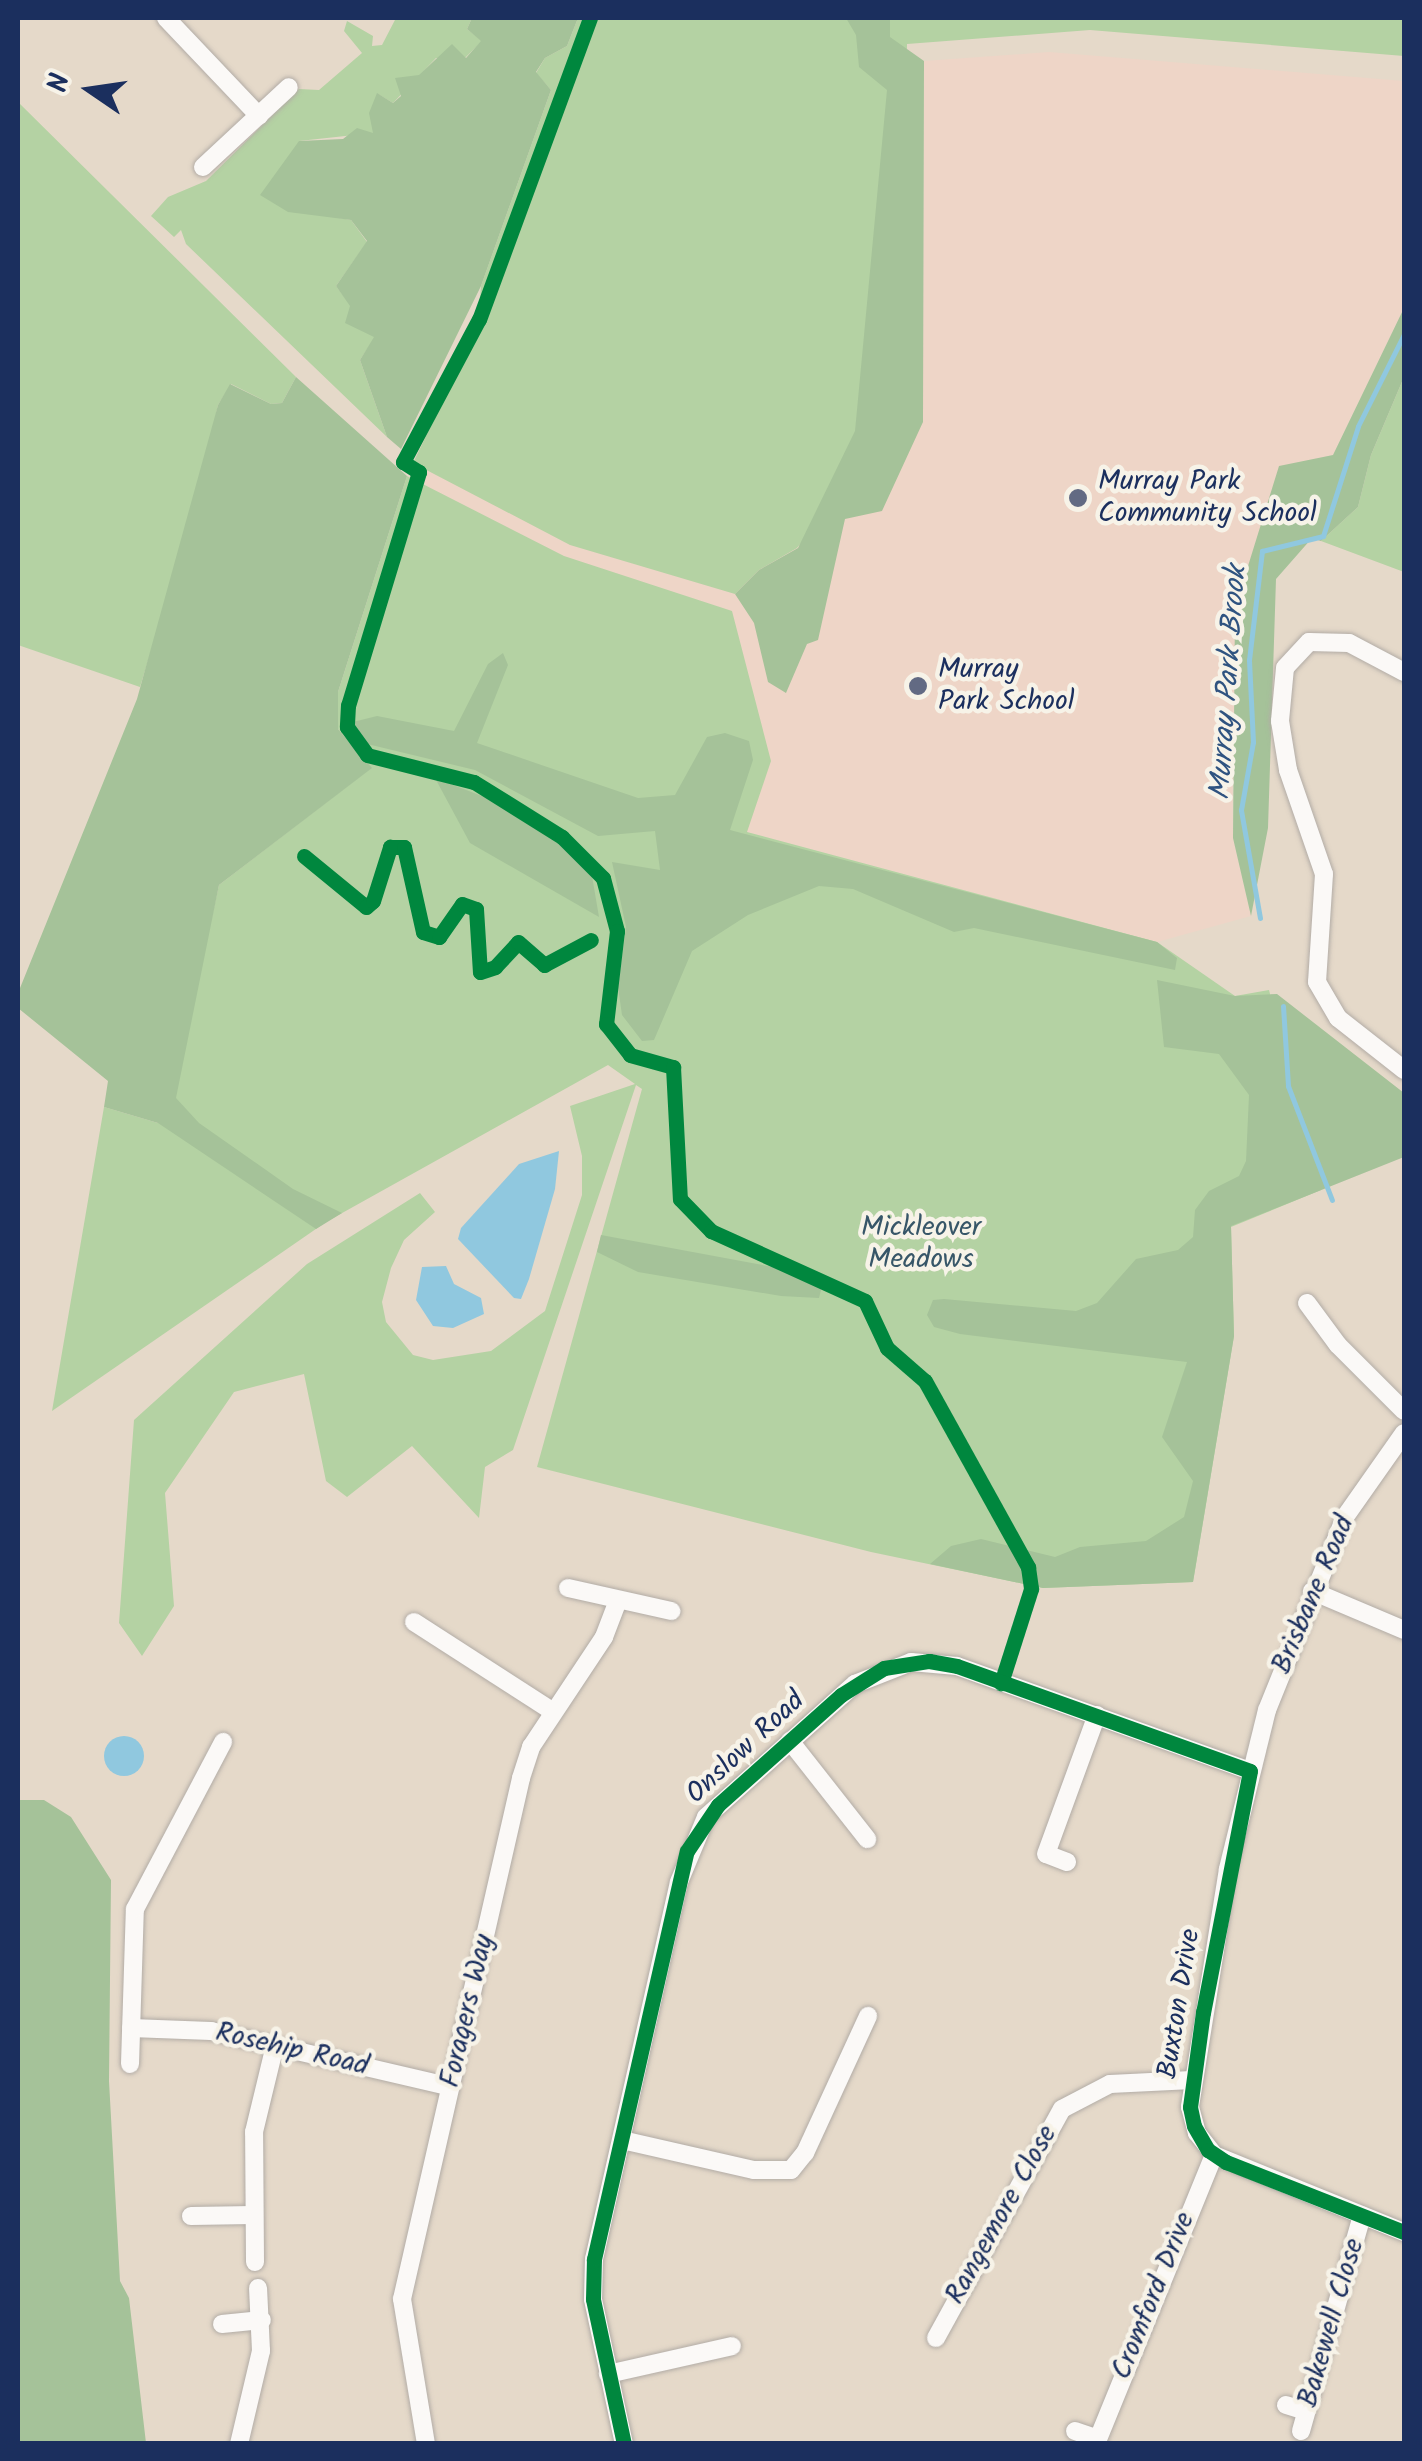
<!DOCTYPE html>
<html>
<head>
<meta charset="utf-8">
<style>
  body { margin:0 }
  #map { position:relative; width:1422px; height:2461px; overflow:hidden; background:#e5d9c9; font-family:Kalam,sans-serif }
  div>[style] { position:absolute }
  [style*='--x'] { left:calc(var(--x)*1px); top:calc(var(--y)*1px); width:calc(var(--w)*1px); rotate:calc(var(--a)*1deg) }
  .built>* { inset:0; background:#eed5c7 }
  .green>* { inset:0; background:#b4d2a3 }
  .forest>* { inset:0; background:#a5c299 }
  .water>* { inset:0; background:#90c8df }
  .round { border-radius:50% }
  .stream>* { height:5px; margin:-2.5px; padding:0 2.5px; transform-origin:2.5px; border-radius:2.5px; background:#90c8df }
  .roads { filter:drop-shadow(0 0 2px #b2aca6) drop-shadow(0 0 2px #b2aca6) }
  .minor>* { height:18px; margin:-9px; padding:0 9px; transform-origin:9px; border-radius:9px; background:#fbf9f7 }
  .cycleway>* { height:15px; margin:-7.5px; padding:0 7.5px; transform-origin:7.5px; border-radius:7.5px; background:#00873e }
  .dots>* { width:28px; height:28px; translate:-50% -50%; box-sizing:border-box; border:5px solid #f7f3e8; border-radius:50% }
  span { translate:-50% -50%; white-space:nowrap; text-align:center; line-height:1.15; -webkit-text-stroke:9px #f7f3e8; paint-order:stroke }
  .poi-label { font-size:28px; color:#1b2f5e }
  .left { translate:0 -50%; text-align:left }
  .park-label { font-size:28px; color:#375668 }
  .street-label { font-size:28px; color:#1b2f5e }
  .water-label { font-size:30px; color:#2f5380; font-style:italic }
  .frame { position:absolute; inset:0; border:20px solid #1b2f5e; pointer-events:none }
  .north { position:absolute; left:40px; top:40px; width:100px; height:100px; -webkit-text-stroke:8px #f7f3e8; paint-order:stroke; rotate:283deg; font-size:28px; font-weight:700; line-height:40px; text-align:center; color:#1b2f5e }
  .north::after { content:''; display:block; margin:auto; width:35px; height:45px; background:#1b2f5e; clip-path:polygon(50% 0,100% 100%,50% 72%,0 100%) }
</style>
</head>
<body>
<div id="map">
  <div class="built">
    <div style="clip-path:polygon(1049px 52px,1404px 81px,1404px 308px,1333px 455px,1279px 467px,1232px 738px,1233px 838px,1251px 916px,1157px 942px,746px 832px,423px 481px,427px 470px,413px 463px,448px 380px,923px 422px,924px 61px)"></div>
  </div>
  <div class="green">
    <div style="clip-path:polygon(396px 18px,472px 18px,467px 29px,482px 41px,465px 58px,436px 58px,393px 103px,378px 94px,373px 133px,299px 141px,323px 215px,351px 220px,367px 242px,336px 286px,375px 337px,360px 360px,387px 437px,186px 244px,181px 230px,174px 237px,151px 216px,168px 197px,206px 181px,299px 89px,319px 90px,362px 53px,344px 31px,347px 21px,373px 36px,372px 46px,382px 45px)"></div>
    <div style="clip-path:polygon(578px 18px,1404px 18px,1404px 56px,1090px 30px,907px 44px,902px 419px,797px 548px,759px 570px,735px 594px,570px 545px,413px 463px,478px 329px,481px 286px,551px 90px,536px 73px,545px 58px,567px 46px)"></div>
    <div style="clip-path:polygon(18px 102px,296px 377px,282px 403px,271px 404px,231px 384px,218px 405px,198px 496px,140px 687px,18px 645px)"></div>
    <div style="clip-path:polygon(1404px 377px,1404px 572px,1321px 541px,1358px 507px,1371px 455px)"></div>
    <div style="clip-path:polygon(407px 476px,564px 556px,732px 611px,771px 761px,747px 832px,1157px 942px,1235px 996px,1269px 990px,1321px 1190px,1231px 1227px,1234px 1336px,1193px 1582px,1043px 1588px,871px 1552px,537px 1467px,642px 1089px,636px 1085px,513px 1450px,485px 1467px,479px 1518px,412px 1446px,347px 1497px,326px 1481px,304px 1374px,234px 1392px,165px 1493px,174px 1606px,142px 1656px,119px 1623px,134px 1420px,307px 1264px,420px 1193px,435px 1212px,404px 1240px,391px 1268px,382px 1302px,386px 1322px,413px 1355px,433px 1360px,491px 1351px,545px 1311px,582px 1195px,582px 1156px,570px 1106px,635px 1084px,608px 1065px,326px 1222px,52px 1411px,104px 1107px,158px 1123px,177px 1074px,219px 885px,371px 768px,338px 729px,338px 692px)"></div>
  </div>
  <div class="forest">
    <div style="clip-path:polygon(472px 18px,578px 18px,567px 46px,545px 58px,536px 72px,551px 90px,481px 286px,401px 449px,387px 437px,360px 360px,374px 337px,345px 323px,350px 306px,336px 286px,367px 241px,351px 220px,288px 212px,260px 195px,299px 141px,343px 139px,357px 128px,373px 133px,369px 113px,377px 93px,393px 103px,401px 96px,395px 78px,419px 75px,452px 44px,466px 58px,481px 41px,467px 29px)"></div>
    <div style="clip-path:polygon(846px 18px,890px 18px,890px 37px,924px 61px,923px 422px,882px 511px,845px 519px,818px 640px,807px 644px,786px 693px,768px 682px,754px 623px,735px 594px,759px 570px,798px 548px,855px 431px,887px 90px,859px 67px,856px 35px)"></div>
    <div style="clip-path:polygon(1404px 308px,1404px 377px,1371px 455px,1358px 507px,1321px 541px,1312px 538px,1276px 579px,1268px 828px,1251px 916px,1233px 838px,1235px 608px,1279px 466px,1333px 455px)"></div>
    <div style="clip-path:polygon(296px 377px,407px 476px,338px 692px,338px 729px,372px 768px,219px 885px,176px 1098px,199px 1123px,293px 1189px,342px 1213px,316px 1229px,158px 1123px,104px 1107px,108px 1081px,18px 1008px,18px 993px,137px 699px,218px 405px,230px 384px,271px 404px,282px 403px)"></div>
    <div style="clip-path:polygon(503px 653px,508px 665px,477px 743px,638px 798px,675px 795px,707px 737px,725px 733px,749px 741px,753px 760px,730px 830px,1157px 942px,1177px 958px,1175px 970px,974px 928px,954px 932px,853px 889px,819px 886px,748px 915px,692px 951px,654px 1040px,642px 1041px,622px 1015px,618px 987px,626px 927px,612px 862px,660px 870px,655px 831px,598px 836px,475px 770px,359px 742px,353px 722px,377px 716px,454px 731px,488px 664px)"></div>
    <div style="clip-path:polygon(435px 778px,500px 803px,573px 854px,592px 876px,599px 917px,470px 843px)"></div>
    <div style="clip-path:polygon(1157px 980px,1235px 996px,1277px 994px,1404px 1093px,1404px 1157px,1231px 1226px,1234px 1336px,1193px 1582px,1043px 1588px,930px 1564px,951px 1546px,981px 1539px,1055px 1557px,1080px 1547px,1146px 1541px,1184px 1517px,1193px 1481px,1162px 1437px,1187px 1362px,960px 1334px,934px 1327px,927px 1315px,933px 1300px,944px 1299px,1076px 1311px,1097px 1303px,1136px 1259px,1178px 1250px,1193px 1237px,1195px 1210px,1209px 1191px,1239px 1176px,1246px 1161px,1249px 1095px,1219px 1054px,1164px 1047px)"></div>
    <div style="clip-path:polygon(601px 1235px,789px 1270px,822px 1286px,819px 1298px,781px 1296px,638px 1272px,597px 1252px)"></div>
    <div style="clip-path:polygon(18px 1800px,44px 1800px,71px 1817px,111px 1880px,109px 2081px,120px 2281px,129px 2298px,146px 2443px,18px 2443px)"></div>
  </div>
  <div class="water">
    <div style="clip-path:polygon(559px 1151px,555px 1189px,529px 1279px,521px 1299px,514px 1298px,458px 1239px,461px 1228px,519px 1164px)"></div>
    <div style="clip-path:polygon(446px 1266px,454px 1284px,481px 1298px,484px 1314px,453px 1328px,433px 1326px,416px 1300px,422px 1267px)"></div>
    <div class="round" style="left:104px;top:1736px;width:40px;height:40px"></div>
  </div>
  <div class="stream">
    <div style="--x:1260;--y:918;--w:110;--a:-100"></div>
    <div style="--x:1241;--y:810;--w:69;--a:-80"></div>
    <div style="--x:1253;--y:742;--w:82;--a:-92.8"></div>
    <div style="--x:1249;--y:660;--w:110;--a:-83.2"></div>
    <div style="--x:1262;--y:551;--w:63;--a:-13.8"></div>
    <div style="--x:1323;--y:536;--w:115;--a:-72.3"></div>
    <div style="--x:1358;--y:426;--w:103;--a:-63.4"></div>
    <div style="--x:1283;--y:1006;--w:80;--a:86.4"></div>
    <div style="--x:1288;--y:1086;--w:122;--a:68.9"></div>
  </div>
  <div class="roads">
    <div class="minor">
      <div style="--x:166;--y:18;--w:135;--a:46.5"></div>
      <div style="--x:203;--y:167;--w:117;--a:-42.9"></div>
      <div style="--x:1404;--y:672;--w:62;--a:-152.2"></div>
      <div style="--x:1349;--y:643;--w:40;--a:-178.6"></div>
      <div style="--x:1309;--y:642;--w:35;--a:133"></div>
      <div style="--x:1285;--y:668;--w:53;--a:95.4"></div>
      <div style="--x:1280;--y:721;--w:50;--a:80.7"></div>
      <div style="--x:1288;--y:770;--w:110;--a:70.9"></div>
      <div style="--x:1324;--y:874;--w:108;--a:93.7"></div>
      <div style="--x:1317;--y:982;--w:42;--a:59.7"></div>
      <div style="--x:1338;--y:1018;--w:84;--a:38.2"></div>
      <div style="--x:1307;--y:1303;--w:52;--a:53.6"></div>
      <div style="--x:1338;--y:1345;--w:93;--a:45"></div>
      <div style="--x:1404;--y:1433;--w:103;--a:125.1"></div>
      <div style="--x:1345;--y:1517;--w:208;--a:112"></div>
      <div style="--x:1267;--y:1710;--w:164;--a:103.8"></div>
      <div style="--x:1228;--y:1869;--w:241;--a:99.1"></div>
      <div style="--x:1190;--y:2107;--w:27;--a:75"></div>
      <div style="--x:1197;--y:2133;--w:28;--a:52"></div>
      <div style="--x:1214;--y:2155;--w:205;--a:22.1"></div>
      <div style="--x:568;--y:1588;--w:106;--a:12.6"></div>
      <div style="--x:1312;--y:1591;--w:100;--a:23"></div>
      <div style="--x:414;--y:1622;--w:164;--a:32.8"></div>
      <div style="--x:790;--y:1741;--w:125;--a:51.8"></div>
      <div style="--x:1067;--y:1862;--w:22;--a:-159"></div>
      <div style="--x:1046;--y:1854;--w:148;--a:-69.9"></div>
      <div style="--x:131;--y:2028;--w:80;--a:2.1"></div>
      <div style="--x:211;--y:2031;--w:246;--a:13.1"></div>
      <div style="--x:130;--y:2064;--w:155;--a:-88.2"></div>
      <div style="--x:135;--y:1909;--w:189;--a:-62.2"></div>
      <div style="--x:622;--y:2140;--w:135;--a:12.8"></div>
      <div style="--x:754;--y:2170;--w:37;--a:0"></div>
      <div style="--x:791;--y:2170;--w:22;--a:-51"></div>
      <div style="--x:805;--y:2153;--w:151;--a:-65.3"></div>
      <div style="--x:191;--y:2216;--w:62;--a:-0.9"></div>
      <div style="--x:255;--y:2262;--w:130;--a:-90.4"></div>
      <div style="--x:254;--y:2132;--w:89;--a:-76.4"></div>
      <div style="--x:222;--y:2324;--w:40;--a:-5.7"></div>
      <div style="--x:936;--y:2338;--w:261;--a:-61.2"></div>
      <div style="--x:1062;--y:2109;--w:54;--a:-27.5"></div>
      <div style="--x:1110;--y:2084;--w:82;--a:-2.8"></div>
      <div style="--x:608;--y:2374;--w:127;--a:-12.7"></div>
      <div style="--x:1286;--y:2405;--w:21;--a:17"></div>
      <div style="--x:1075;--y:2431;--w:24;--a:19"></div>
      <div style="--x:1301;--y:2431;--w:224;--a:-74.2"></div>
      <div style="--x:239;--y:2444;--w:96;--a:-76.7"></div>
      <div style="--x:261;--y:2351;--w:63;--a:-92.7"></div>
      <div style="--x:426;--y:2444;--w:147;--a:-99.4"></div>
      <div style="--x:402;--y:2299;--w:534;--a:-77.13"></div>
      <div style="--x:521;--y:1778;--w:33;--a:-72"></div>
      <div style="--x:531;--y:1747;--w:132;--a:-56.4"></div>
      <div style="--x:604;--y:1637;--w:39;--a:-69"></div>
      <div style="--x:624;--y:2444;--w:148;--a:-102.1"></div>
      <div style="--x:593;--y:2299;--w:40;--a:-88.6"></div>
      <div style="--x:594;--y:2259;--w:386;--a:-77.3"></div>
      <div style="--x:679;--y:1882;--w:70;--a:-67.4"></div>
      <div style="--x:706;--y:1817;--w:200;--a:-41.8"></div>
      <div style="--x:855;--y:1684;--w:60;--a:-21.4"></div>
      <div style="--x:911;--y:1662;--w:46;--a:5"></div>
      <div style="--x:957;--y:1666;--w:311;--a:19.7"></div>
      <div style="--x:1096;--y:2444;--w:312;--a:-67.8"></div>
    </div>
  </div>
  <div class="cycleway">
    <div style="--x:590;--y:18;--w:321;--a:110.2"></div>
    <div style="--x:479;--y:319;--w:162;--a:118"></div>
    <div style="--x:403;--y:462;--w:19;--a:32"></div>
    <div style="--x:419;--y:472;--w:244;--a:106.9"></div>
    <div style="--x:348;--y:705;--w:22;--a:93"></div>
    <div style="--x:347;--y:727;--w:34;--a:54"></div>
    <div style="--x:367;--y:755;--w:110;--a:14.2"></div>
    <div style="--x:474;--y:782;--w:104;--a:32"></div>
    <div style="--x:562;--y:837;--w:58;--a:45"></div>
    <div style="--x:603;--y:878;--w:55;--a:75.2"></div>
    <div style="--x:617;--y:931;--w:94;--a:96.7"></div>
    <div style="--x:606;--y:1024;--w:39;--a:52"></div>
    <div style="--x:630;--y:1055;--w:45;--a:15.6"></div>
    <div style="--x:673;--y:1067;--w:132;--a:87"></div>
    <div style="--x:680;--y:1199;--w:45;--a:45.9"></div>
    <div style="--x:711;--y:1231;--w:169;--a:24.4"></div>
    <div style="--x:865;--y:1301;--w:52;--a:64.9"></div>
    <div style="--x:887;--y:1348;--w:50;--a:41"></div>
    <div style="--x:925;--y:1381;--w:213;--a:61"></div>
    <div style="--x:1028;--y:1567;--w:22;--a:82"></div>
    <div style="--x:1031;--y:1589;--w:99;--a:107.7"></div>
    <div style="--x:304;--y:856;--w:80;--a:39.4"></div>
    <div style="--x:366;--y:907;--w:9;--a:-41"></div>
    <div style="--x:373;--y:901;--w:57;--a:-72.5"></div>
    <div style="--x:390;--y:847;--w:14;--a:0"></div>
    <div style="--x:404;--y:847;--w:87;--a:77.4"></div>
    <div style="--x:423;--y:932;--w:17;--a:17"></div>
    <div style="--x:439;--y:937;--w:40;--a:-55.1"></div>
    <div style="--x:462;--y:904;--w:15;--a:20"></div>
    <div style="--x:476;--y:909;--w:63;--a:86.4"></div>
    <div style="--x:480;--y:972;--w:16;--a:-18"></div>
    <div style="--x:495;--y:967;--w:34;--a:-47"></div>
    <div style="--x:518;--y:942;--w:35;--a:41"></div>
    <div style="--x:544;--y:965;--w:53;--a:-28"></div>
    <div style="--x:624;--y:2444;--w:148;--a:-102.1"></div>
    <div style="--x:593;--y:2299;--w:40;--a:-88.6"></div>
    <div style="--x:594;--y:2259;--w:418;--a:-77.2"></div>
    <div style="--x:687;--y:1851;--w:55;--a:-56"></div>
    <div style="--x:718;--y:1805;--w:165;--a:-41.8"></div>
    <div style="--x:841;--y:1695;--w:51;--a:-32.1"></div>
    <div style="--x:884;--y:1668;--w:46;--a:-8.8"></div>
    <div style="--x:929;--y:1661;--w:28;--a:10"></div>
    <div style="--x:957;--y:1666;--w:311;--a:19.7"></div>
    <div style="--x:1250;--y:1771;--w:246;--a:101"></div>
    <div style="--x:1203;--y:2012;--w:96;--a:97.8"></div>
    <div style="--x:1190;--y:2107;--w:19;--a:78"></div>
    <div style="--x:1194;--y:2126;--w:28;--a:60"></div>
    <div style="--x:1208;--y:2150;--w:22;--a:34"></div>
    <div style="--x:1226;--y:2162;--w:191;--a:21.5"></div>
  </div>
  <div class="dots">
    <div style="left:1078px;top:498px;background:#626a83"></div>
    <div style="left:918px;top:686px;background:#626a83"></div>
  </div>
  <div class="poi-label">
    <span class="left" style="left:1098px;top:498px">Murray Park<br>Community School</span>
    <span class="left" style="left:938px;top:686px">Murray<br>Park School</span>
  </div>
  <div class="park-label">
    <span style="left:921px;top:1244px">Mickleover<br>Meadows</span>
  </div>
  <div class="street-label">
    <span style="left:1314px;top:1595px;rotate:-67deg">Brisbane Road</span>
    <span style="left:746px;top:1748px;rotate:-43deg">Onslow Road</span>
    <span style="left:1180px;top:2004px;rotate:-81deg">Buxton Drive</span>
    <span style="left:468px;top:2011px;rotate:-77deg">Foragers Way</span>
    <span style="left:292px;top:2050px;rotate:13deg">Rosehip Road</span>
    <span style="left:1002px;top:2215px;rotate:-61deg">Rangemore Close</span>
    <span style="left:1154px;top:2296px;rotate:-68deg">Cromford Drive</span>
    <span style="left:1332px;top:2323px;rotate:-74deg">Bakewell Close</span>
  </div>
  <div class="water-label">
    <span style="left:1229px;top:683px;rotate:-86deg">Murray Park Brook</span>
  </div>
  <div class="frame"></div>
  <div class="north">N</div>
</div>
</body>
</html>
